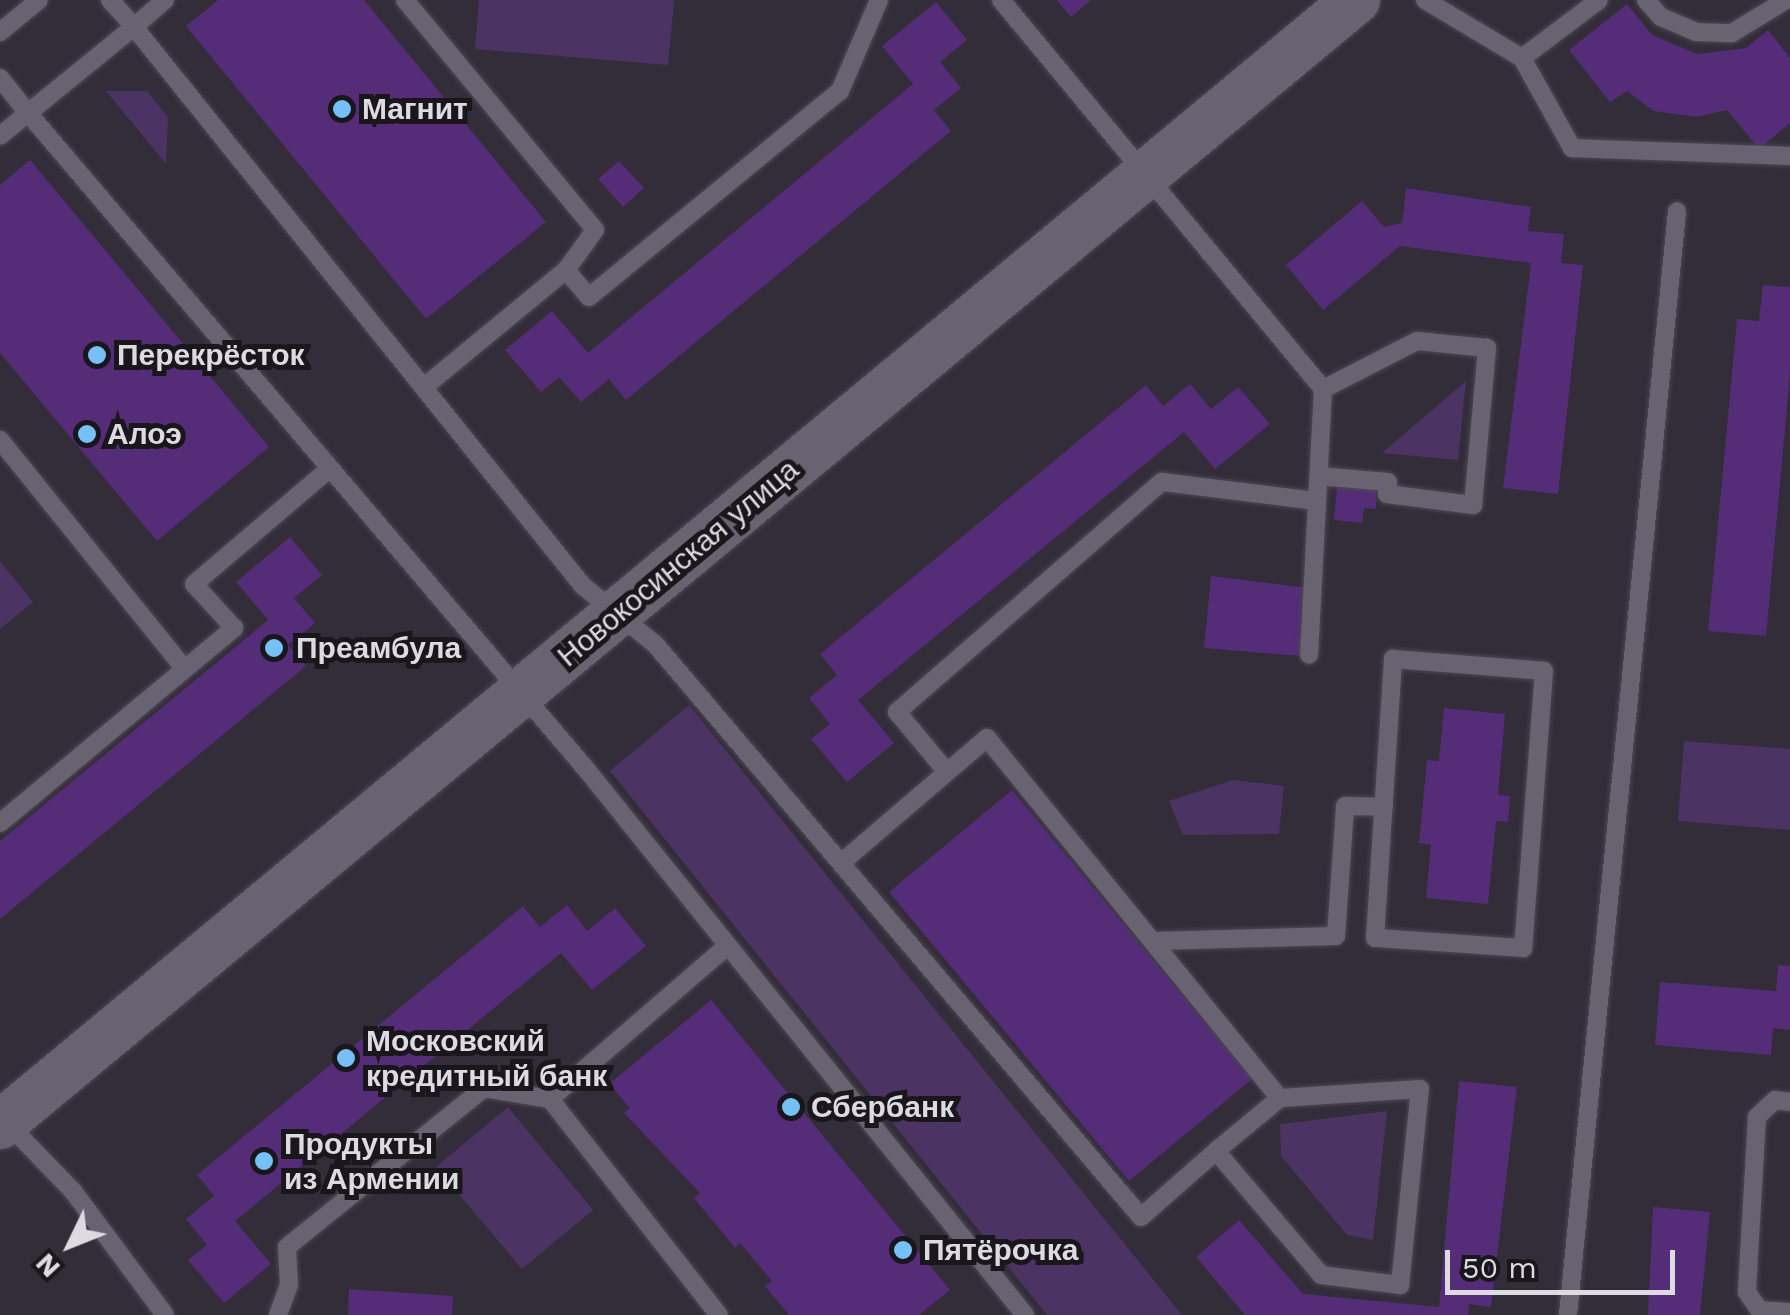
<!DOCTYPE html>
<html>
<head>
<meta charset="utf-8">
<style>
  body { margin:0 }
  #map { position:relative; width:1790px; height:1315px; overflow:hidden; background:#322d39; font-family:"Work Sans",sans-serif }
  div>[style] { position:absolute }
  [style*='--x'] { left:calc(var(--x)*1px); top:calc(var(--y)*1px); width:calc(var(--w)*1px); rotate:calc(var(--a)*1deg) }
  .green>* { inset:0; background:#4b3363 }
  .building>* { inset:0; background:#542c78 }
  .roads { filter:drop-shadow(0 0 2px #4d4852) drop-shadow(0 0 2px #4d4852) }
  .lane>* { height:18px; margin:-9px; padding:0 9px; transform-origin:9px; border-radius:9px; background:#696371 }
  .secondary>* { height:48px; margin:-24px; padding:0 24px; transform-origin:24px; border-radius:24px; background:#696371 }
  .dots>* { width:28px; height:28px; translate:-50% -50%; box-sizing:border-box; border:5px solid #19161c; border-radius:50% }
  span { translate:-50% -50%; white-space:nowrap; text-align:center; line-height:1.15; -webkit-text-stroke:10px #19161c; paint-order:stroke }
  .poi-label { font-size:30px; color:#dedae2; font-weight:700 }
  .left { translate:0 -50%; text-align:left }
  .street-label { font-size:30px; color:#dedae2 }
  .north { position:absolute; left:20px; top:1195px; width:100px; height:100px; -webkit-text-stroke:8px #19161c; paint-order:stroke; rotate:227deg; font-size:28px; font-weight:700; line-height:40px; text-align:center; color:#dedae2 }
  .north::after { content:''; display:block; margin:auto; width:35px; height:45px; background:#dedae2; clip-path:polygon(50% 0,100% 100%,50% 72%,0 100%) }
  .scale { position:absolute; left:1445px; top:1250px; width:230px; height:45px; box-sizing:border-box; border:5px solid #dedae2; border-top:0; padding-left:12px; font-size:30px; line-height:35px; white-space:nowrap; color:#dedae2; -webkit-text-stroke:8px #19161c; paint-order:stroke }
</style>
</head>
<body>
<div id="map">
  <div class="green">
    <div style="clip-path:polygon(479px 0,674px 0,668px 65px,475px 49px)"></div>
    <div style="clip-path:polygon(106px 91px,147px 91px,168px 117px,166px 164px)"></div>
    <div style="clip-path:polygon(1466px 381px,1458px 460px,1382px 453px)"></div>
    <div style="clip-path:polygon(0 561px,33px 602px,0 629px)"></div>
    <div style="clip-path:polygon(689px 705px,1182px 1315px,1047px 1315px,610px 771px)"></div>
    <div style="clip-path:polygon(1684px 741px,1790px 749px,1790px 830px,1678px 821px)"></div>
    <div style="clip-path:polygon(1233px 780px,1284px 786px,1279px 834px,1183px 835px,1169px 801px)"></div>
    <div style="clip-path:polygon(508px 1107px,593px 1210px,522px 1269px,436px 1167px)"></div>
    <div style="clip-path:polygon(1387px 1111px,1373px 1240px,1347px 1235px,1281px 1156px,1280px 1124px)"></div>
  </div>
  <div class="building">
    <div style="clip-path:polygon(218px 0,364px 0,546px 222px,426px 319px,186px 26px)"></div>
    <div style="clip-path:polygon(1057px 0,1091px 0,1071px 17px)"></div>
    <div style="clip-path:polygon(936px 2px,967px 40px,940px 62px,961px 88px,934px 110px,951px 131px,626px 400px,609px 379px,581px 402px,559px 377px,541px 392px,505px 350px,552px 311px,588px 353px,913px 84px,882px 46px)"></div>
    <div style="clip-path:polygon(1627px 4px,1652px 35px,1697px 54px,1746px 48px,1768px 30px,1790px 58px,1790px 123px,1759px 149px,1727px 110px,1696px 117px,1654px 111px,1627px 91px,1610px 102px,1569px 50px)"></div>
    <div style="clip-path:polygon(30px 160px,269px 447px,157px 541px,0 353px,0 185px)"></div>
    <div style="clip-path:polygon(619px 161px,644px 188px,623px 207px,598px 179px)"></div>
    <div style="clip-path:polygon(1406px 188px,1531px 207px,1528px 231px,1564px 234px,1561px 263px,1583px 265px,1558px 494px,1503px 488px,1531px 263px,1400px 246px,1323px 310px,1286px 265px,1362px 201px,1384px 227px,1402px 223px)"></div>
    <div style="clip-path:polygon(1763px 285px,1790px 287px,1790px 374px,1766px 636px,1708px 631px,1737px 319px,1759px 321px)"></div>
    <div style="clip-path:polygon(1190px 384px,1211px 409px,1238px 387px,1270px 424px,1215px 469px,1184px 432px,858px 700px,894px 743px,847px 782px,811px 739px,830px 724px,809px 698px,837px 675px,820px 654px,1146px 385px,1163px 406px)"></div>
    <div style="clip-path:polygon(1337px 486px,1377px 490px,1376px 509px,1364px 508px,1362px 523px,1334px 520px)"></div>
    <div style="clip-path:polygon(290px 537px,322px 575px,294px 598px,315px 623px,288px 645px,306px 666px,0 919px,0 841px,268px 620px,236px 582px)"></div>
    <div style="clip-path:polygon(1211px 576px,1308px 588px,1300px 656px,1204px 648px)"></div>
    <div style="clip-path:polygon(1444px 708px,1505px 714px,1498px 795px,1510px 796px,1508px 822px,1496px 821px,1488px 904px,1426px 898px,1431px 845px,1419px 843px,1427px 760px,1439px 761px)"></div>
    <div style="clip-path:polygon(1012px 790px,1252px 1079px,1129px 1181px,889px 892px)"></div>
    <div style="clip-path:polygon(567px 905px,587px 931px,615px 908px,646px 946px,592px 990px,561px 953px,235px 1221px,271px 1264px,224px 1303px,188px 1260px,207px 1245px,186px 1219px,214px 1196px,197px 1175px,523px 906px,540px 927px)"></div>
    <div style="clip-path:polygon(1778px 965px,1790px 966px,1790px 1030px,1773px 1028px,1771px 1055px,1655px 1045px,1660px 982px,1776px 991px)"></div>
    <div style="clip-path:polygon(711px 1000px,950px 1290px,919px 1315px,789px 1315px,765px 1286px,772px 1281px,740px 1243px,735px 1248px,694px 1198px,700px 1193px,624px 1113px,630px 1108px,609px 1084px)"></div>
    <div style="clip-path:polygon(1459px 1081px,1517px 1087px,1491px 1307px,1469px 1304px,1468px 1315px,1245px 1315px,1196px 1257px,1239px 1220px,1303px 1294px,1439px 1307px)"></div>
    <div style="clip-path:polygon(1653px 1207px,1710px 1212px,1700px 1315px,1648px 1315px)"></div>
    <div style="clip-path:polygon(349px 1289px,453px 1296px,452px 1315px,348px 1315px)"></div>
  </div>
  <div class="roads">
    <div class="lane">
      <div style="--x:110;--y:0;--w:36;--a:48"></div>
      <div style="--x:134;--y:27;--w:41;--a:-41.1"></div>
      <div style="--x:405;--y:0;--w:298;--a:50.4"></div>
      <div style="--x:595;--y:230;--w:49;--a:125.9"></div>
      <div style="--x:1001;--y:0;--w:505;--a:50.38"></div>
      <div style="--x:1323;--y:389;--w:266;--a:93"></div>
      <div style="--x:1425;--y:0;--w:113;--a:30.9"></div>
      <div style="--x:1522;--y:58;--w:103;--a:60.9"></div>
      <div style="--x:1572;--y:148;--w:218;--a:2.1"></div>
      <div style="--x:1646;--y:0;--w:23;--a:49"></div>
      <div style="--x:1661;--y:17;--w:38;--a:23"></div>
      <div style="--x:1696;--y:32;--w:36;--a:2"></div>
      <div style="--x:1732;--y:33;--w:63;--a:-31.4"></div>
      <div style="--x:0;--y:32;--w:50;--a:-39.4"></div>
      <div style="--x:1522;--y:58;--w:96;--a:-37"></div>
      <div style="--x:0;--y:78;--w:45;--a:51.3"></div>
      <div style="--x:28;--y:113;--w:36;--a:141"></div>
      <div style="--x:424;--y:387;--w:184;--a:-39.5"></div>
      <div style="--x:566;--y:270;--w:35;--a:50"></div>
      <div style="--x:589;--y:297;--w:325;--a:-39.4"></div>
      <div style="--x:840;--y:91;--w:99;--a:-66.8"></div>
      <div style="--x:0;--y:440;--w:294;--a:51.1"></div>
      <div style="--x:1319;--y:476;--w:69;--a:5"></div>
      <div style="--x:1388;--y:482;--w:12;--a:95"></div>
      <div style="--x:1387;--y:494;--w:87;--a:7.3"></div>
      <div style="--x:1473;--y:505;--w:158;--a:-84.9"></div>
      <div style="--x:1487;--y:348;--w:70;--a:-174.3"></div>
      <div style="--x:1417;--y:341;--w:106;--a:152.9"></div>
      <div style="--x:1393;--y:659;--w:151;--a:4.5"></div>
      <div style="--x:1544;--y:671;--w:278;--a:94.3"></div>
      <div style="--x:1523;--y:948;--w:148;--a:-176.1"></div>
      <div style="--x:1375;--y:938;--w:280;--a:-86.3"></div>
      <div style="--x:947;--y:772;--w:78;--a:-129.8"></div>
      <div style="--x:897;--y:712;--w:351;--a:-41"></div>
      <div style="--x:1162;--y:482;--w:156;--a:7"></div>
      <div style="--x:0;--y:823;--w:305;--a:-39.8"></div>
      <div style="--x:234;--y:628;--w:59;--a:-132.3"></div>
      <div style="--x:194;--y:584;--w:176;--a:-40.4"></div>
      <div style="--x:841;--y:863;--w:192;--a:-40.6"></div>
      <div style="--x:987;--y:738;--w:464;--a:50.9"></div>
      <div style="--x:1154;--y:941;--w:182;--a:-1.6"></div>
      <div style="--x:1336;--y:936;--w:130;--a:-86"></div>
      <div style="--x:1345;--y:806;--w:39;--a:1"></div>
      <div style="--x:550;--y:1099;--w:231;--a:-40.8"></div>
      <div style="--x:1790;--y:1102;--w:15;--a:-172"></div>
      <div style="--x:1775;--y:1100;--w:25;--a:137"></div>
      <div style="--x:1757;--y:1117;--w:175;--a:93.3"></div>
      <div style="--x:1747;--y:1292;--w:22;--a:56"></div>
      <div style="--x:1759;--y:1310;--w:31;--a:4"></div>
      <div style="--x:7;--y:1123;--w:95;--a:45.9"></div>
      <div style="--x:73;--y:1191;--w:154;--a:53.4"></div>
      <div style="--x:278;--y:1315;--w:32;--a:-70"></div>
      <div style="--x:289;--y:1285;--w:38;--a:-93"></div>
      <div style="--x:287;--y:1247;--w:253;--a:-38.9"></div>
      <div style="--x:484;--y:1088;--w:67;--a:9.5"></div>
      <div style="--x:550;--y:1099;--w:274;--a:52"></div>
      <div style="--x:1025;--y:1315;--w:701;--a:-128.8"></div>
      <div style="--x:586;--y:769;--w:861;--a:-130.38"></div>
      <div style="--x:28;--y:113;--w:136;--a:-39.1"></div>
      <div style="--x:134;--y:27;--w:717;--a:51.23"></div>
      <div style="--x:583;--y:586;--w:92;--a:38.9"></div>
      <div style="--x:655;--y:644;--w:751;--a:49.7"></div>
      <div style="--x:1141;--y:1217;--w:100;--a:-41.3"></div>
      <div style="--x:1216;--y:1151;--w:162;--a:49.7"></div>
      <div style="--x:1321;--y:1275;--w:80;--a:7.2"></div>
      <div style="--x:1400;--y:1285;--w:197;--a:-84.2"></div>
      <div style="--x:1420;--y:1089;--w:140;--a:176.3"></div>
      <div style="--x:1280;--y:1098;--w:83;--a:140.4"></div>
      <div style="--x:1568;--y:1315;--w:1109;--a:-84.36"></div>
    </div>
    <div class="secondary">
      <div style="--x:0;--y:1125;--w:1762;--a:-39.68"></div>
    </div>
  </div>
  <div class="dots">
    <div style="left:342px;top:109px;background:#77bff7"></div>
    <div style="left:97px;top:355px;background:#77bff7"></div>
    <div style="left:87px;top:434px;background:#77bff7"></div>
    <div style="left:274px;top:648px;background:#77bff7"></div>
    <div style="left:346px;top:1058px;background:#77bff7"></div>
    <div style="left:791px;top:1107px;background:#77bff7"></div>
    <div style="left:264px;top:1161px;background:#77bff7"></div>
    <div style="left:903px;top:1250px;background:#77bff7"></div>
  </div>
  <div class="poi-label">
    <span class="left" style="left:362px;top:109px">Магнит</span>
    <span class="left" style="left:117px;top:355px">Перекрёсток</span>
    <span class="left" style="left:107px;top:434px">Алоэ</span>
    <span class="left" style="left:296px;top:648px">Преамбула</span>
    <span class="left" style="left:366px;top:1058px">Московский<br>кредитный банк</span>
    <span class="left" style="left:811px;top:1107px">Сбербанк</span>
    <span class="left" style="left:284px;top:1161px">Продукты<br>из Армении</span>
    <span class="left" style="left:923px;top:1250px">Пятёрочка</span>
  </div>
  <div class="street-label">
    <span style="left:678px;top:563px;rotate:-40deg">Новокосинская улица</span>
  </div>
  <div class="north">N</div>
  <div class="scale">50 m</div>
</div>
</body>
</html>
